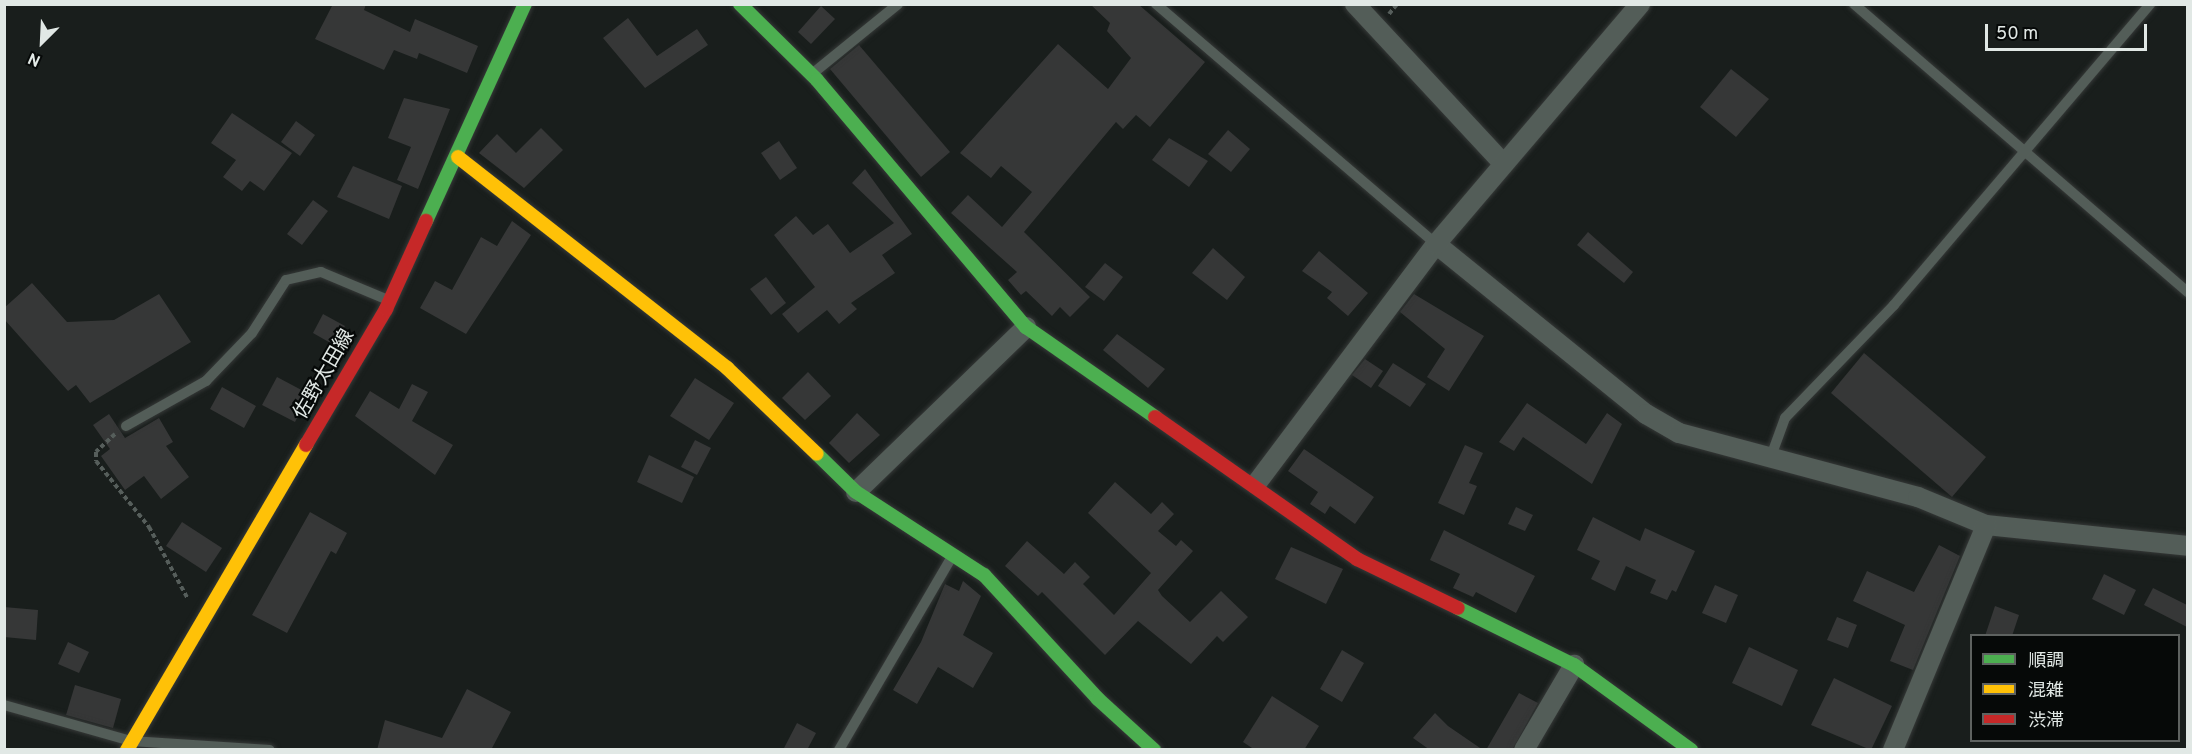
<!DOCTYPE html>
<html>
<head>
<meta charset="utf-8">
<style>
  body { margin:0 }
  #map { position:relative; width:2192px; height:754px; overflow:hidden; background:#191e1c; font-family:Overpass,"Noto Sans JP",sans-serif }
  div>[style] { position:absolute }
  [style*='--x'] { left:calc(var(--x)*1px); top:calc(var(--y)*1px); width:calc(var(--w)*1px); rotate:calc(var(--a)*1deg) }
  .building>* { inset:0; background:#363737 }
  .path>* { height:4px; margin-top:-2px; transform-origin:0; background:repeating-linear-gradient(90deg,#565e5b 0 4.5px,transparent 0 7.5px) }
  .roads { filter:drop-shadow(0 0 2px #363938) drop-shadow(0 0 2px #363938) }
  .lane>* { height:10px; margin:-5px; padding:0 5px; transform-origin:5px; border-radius:5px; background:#535d58 }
  .street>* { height:20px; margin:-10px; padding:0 10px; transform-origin:10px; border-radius:10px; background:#535d58 }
  .fast>* { height:14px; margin:-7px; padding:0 7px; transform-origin:7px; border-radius:7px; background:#4caf50 }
  .slow>* { height:14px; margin:-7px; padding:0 7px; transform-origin:7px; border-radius:7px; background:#ffc107 }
  .jam>* { height:14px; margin:-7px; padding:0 7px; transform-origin:7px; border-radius:7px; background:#c62828 }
  span { translate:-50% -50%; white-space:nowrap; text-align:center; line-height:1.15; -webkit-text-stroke:4.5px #060908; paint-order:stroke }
  .street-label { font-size:20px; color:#e1e8e5 }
  .frame { position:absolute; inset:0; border:6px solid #e1e8e5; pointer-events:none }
  .legend { position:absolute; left:1970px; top:634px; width:210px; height:108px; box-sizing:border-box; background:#060908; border:2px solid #5e6260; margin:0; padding:8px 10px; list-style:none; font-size:18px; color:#e1e8e5 }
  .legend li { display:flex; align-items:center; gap:12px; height:30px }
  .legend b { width:30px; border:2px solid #5e6260 }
  .north { position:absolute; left:12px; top:12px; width:60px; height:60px; -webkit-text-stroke:4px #060908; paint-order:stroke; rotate:204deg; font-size:16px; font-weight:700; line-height:24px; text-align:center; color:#e1e8e5 }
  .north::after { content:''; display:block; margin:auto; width:21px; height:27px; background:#e1e8e5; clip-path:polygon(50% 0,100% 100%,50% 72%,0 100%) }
  .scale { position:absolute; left:1985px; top:24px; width:162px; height:27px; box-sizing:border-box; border:3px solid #e1e8e5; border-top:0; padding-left:8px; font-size:18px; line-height:21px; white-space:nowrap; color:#e1e8e5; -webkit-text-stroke:4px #060908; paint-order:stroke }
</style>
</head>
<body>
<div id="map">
  <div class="building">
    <div style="clip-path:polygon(333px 4px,366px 4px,364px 10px,410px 32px,415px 19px,478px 46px,467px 73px,419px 53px,417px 59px,394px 50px,384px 70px,315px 39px)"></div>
    <div style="clip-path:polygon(1090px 4px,1138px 4px,1205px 62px,1150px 127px,1136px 115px,1123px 129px,1116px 122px,1024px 232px,1090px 297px,1070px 317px,1060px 307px,1052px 316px,1026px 291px,1021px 295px,1008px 280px,1017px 272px,951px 213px,968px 195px,1002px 227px,1032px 192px,1001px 166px,991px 178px,960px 153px,1058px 44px,1108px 89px,1131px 58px,1107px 31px,1110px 23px)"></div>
    <div style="clip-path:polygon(821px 6px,835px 19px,811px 44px,798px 32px)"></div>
    <div style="clip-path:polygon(628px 18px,657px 56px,697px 29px,708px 45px,645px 88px,603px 38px)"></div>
    <div style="clip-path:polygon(859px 45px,950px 152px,921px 177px,830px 69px)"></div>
    <div style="clip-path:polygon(1731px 69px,1769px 99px,1736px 137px,1700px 107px)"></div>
    <div style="clip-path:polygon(404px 98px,450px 109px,418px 189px,397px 180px,411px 147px,388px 138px)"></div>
    <div style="clip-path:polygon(232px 113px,292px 153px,264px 191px,250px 181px,242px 191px,223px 177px,236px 160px,211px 143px)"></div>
    <div style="clip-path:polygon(296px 121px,315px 135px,300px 156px,281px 142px)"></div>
    <div style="clip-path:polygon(541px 128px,563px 150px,524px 188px,479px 153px,497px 134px,516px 153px)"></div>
    <div style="clip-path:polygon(1228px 130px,1250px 149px,1231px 172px,1208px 154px)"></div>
    <div style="clip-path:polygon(1169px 138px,1208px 161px,1189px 187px,1152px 160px)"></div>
    <div style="clip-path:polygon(779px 141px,797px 168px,780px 180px,761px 153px)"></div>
    <div style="clip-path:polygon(353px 166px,402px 186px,389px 219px,337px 197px)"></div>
    <div style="clip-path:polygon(865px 169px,912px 234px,882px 255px,895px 273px,851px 303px,857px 309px,839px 324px,827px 310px,798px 333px,782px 314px,815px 287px,774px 235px,796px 216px,813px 235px,828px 224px,850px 253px,894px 223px,852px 183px)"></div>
    <div style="clip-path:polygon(313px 200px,328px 211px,302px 245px,287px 234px)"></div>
    <div style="clip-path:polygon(512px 221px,531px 235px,466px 334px,420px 308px,435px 281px,452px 290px,481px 237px,497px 246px)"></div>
    <div style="clip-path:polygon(1588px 232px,1633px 272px,1624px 283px,1577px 245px)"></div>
    <div style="clip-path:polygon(1213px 248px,1245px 277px,1227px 300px,1192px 273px)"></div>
    <div style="clip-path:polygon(1319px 251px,1368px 293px,1348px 316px,1327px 298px,1332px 292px,1302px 271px)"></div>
    <div style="clip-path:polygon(1105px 263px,1123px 277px,1104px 301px,1085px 287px)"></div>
    <div style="clip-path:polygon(766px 277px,786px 303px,771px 315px,750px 289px)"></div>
    <div style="clip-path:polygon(32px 283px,67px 322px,114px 320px,159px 294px,191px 342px,90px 403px,76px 385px,68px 391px,4px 319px,4px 308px)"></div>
    <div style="clip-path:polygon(1414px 294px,1484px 336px,1449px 391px,1427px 377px,1445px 349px,1400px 312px)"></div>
    <div style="clip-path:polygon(323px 314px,345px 326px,334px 345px,313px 333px)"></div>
    <div style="clip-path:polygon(1117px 334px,1165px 369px,1148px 388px,1103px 350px)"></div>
    <div style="clip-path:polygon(1864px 353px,1986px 457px,1952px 497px,1831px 393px)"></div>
    <div style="clip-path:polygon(1365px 359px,1383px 371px,1371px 388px,1352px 375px)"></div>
    <div style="clip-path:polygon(1393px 363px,1426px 384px,1410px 407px,1378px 386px)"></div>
    <div style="clip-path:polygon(808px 372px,831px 396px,805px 420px,782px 398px)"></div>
    <div style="clip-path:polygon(277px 377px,309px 394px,295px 422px,262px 405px)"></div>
    <div style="clip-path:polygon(695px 378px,734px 403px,709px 440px,670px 416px)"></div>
    <div style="clip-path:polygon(412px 384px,428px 392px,412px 421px,453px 445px,435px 475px,355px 416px,370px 391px,399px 409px)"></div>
    <div style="clip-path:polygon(222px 387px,256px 406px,244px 428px,210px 409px)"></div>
    <div style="clip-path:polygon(1527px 403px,1586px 444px,1607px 413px,1622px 424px,1592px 484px,1523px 437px,1514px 451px,1499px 442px)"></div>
    <div style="clip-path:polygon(857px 413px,880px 435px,849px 463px,829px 443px)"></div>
    <div style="clip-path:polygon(109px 414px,125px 438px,159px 418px,173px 442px,166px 446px,189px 477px,161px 499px,144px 476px,125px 490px,101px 456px,110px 449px,93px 425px)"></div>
    <div style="clip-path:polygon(695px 440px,711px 448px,697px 475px,681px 467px)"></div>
    <div style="clip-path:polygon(1465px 445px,1483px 453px,1469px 483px,1477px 486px,1464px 515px,1438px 503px)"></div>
    <div style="clip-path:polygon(1304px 449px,1374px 497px,1355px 524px,1330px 506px,1325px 514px,1310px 504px,1318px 492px,1288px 471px)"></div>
    <div style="clip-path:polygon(649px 455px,694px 477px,682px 503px,637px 482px)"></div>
    <div style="clip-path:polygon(1115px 482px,1151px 514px,1162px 502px,1174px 514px,1158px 531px,1176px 546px,1181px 540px,1193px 551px,1158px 590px,1162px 596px,1190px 622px,1221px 591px,1248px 617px,1223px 642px,1217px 636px,1191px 664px,1138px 621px,1105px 655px,1042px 592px,1038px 596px,1005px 566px,1027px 541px,1064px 574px,1075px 562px,1090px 577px,1083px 584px,1114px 615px,1151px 573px,1088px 513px)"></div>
    <div style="clip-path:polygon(1516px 507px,1533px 515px,1525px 531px,1508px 524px)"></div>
    <div style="clip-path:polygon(310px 512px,347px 533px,336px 554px,331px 551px,287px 633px,252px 615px)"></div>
    <div style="clip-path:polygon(1593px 517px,1640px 541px,1645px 528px,1695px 551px,1676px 592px,1672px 590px,1667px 600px,1650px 593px,1656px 580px,1626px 566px,1615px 591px,1591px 579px,1600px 561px,1577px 550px)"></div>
    <div style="clip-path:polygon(182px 522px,222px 548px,206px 572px,166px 546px)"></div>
    <div style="clip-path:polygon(1444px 530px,1535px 576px,1516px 613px,1476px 592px,1473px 597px,1453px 588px,1460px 574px,1430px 560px)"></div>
    <div style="clip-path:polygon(1939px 545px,1960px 556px,1913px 670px,1890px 661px,1905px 625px,1853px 601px,1867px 571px,1914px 592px)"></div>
    <div style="clip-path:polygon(1291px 547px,1343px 569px,1326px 604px,1275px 579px)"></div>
    <div style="clip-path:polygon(2104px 574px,2136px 590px,2124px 615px,2092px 599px)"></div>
    <div style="clip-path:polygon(963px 581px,981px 596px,963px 635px,993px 653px,973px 688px,938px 667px,917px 704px,893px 690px,921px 642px,945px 584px,959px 591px)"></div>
    <div style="clip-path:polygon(1715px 585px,1738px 595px,1726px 623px,1702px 613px)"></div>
    <div style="clip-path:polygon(2153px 588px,2187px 605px,2187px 627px,2144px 605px)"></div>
    <div style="clip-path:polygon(1995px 606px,2019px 615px,2012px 636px,1985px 636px)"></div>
    <div style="clip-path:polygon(4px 607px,38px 610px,36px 640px,4px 637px)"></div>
    <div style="clip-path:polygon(1837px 617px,1857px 625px,1848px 648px,1827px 640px)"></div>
    <div style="clip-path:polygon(68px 642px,89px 652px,79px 673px,58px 664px)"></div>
    <div style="clip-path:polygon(1749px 647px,1798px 670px,1782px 706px,1732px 683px)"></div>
    <div style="clip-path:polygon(1342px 650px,1364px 663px,1342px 702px,1320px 689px)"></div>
    <div style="clip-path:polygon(1834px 678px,1892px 706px,1871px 750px,1811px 725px)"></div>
    <div style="clip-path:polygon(75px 685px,121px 699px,113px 728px,66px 715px)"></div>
    <div style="clip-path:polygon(467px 689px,511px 712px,491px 750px,377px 750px,385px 720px,442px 738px)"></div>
    <div style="clip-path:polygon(1519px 693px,1538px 703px,1512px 750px,1486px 750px)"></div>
    <div style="clip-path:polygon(1272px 696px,1319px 726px,1304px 750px,1255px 750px,1243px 742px)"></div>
    <div style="clip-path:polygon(1435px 713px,1448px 726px,1483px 750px,1430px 750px,1413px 738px)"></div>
    <div style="clip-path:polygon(797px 723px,816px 733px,807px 750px,783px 750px)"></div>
  </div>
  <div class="path">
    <div style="--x:1389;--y:14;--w:13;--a:-51"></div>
    <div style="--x:115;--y:434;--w:26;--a:137"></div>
    <div style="--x:96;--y:452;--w:9;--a:90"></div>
    <div style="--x:96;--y:461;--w:85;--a:51.2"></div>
    <div style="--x:149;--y:527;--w:82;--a:61.6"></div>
  </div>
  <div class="roads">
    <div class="lane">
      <div style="--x:1156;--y:4;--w:369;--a:40.6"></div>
      <div style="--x:1854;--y:4;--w:441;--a:40.8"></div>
      <div style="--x:812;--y:74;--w:111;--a:-39.1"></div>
      <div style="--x:126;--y:426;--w:92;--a:-29.4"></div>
      <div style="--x:206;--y:381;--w:66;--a:-46.2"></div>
      <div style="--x:252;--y:333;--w:63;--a:-57.3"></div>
      <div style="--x:286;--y:280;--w:36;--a:-13"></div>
      <div style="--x:321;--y:272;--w:73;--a:22.7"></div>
      <div style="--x:1770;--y:459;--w:44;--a:-69.9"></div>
      <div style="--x:1785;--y:418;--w:157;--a:-46"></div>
      <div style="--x:1894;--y:305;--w:395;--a:-49.6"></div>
      <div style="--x:4;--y:705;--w:132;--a:15.8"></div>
      <div style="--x:131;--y:741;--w:139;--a:3.7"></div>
      <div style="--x:839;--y:750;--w:226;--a:-59.7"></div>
    </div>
    <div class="street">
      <div style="--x:1355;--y:4;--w:216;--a:47.1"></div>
      <div style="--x:1436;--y:244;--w:270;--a:39"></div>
      <div style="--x:1646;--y:414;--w:38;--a:30"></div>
      <div style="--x:1679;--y:433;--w:247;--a:15"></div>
      <div style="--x:1918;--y:497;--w:74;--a:22.4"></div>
      <div style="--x:1986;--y:525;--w:203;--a:5.9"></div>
      <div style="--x:1256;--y:484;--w:300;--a:-53.1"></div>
      <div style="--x:1436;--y:244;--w:315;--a:-49.6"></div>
      <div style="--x:856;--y:492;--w:237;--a:-44.1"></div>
      <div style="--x:1524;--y:750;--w:99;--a:-59.5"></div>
      <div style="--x:1893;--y:750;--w:243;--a:-67.5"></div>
    </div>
    <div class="fast">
      <div style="--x:740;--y:4;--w:108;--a:44.6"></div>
      <div style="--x:817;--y:80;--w:324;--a:49.8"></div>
      <div style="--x:1026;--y:327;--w:157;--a:34.9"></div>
      <div style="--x:426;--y:221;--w:239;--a:-65.5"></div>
      <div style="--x:817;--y:454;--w:54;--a:44.3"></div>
      <div style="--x:856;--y:492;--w:153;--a:33"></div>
      <div style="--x:984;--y:575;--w:168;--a:47.4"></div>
      <div style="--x:1098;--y:699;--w:76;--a:42.3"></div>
      <div style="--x:1458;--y:608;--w:129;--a:26.2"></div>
      <div style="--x:1574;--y:665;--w:145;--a:36"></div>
    </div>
    <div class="slow">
      <div style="--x:458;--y:157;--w:342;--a:38.1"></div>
      <div style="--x:727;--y:368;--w:124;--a:43.7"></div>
      <div style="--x:127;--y:750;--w:354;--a:-59.6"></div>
    </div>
    <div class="jam">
      <div style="--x:1155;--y:417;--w:247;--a:35.1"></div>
      <div style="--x:1357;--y:559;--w:112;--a:25.9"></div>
      <div style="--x:306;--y:445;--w:158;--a:-59.5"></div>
      <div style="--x:386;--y:309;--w:97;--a:-65.6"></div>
    </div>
  </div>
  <div class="street-label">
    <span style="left:325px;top:375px;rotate:-60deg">佐野太田線</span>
  </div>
  <div class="frame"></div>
  <ul class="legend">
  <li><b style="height:8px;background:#4caf50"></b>順調</li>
  <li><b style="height:8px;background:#ffc107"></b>混雑</li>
  <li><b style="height:8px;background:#c62828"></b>渋滞</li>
  </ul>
  <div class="north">N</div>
  <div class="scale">50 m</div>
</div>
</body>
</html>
